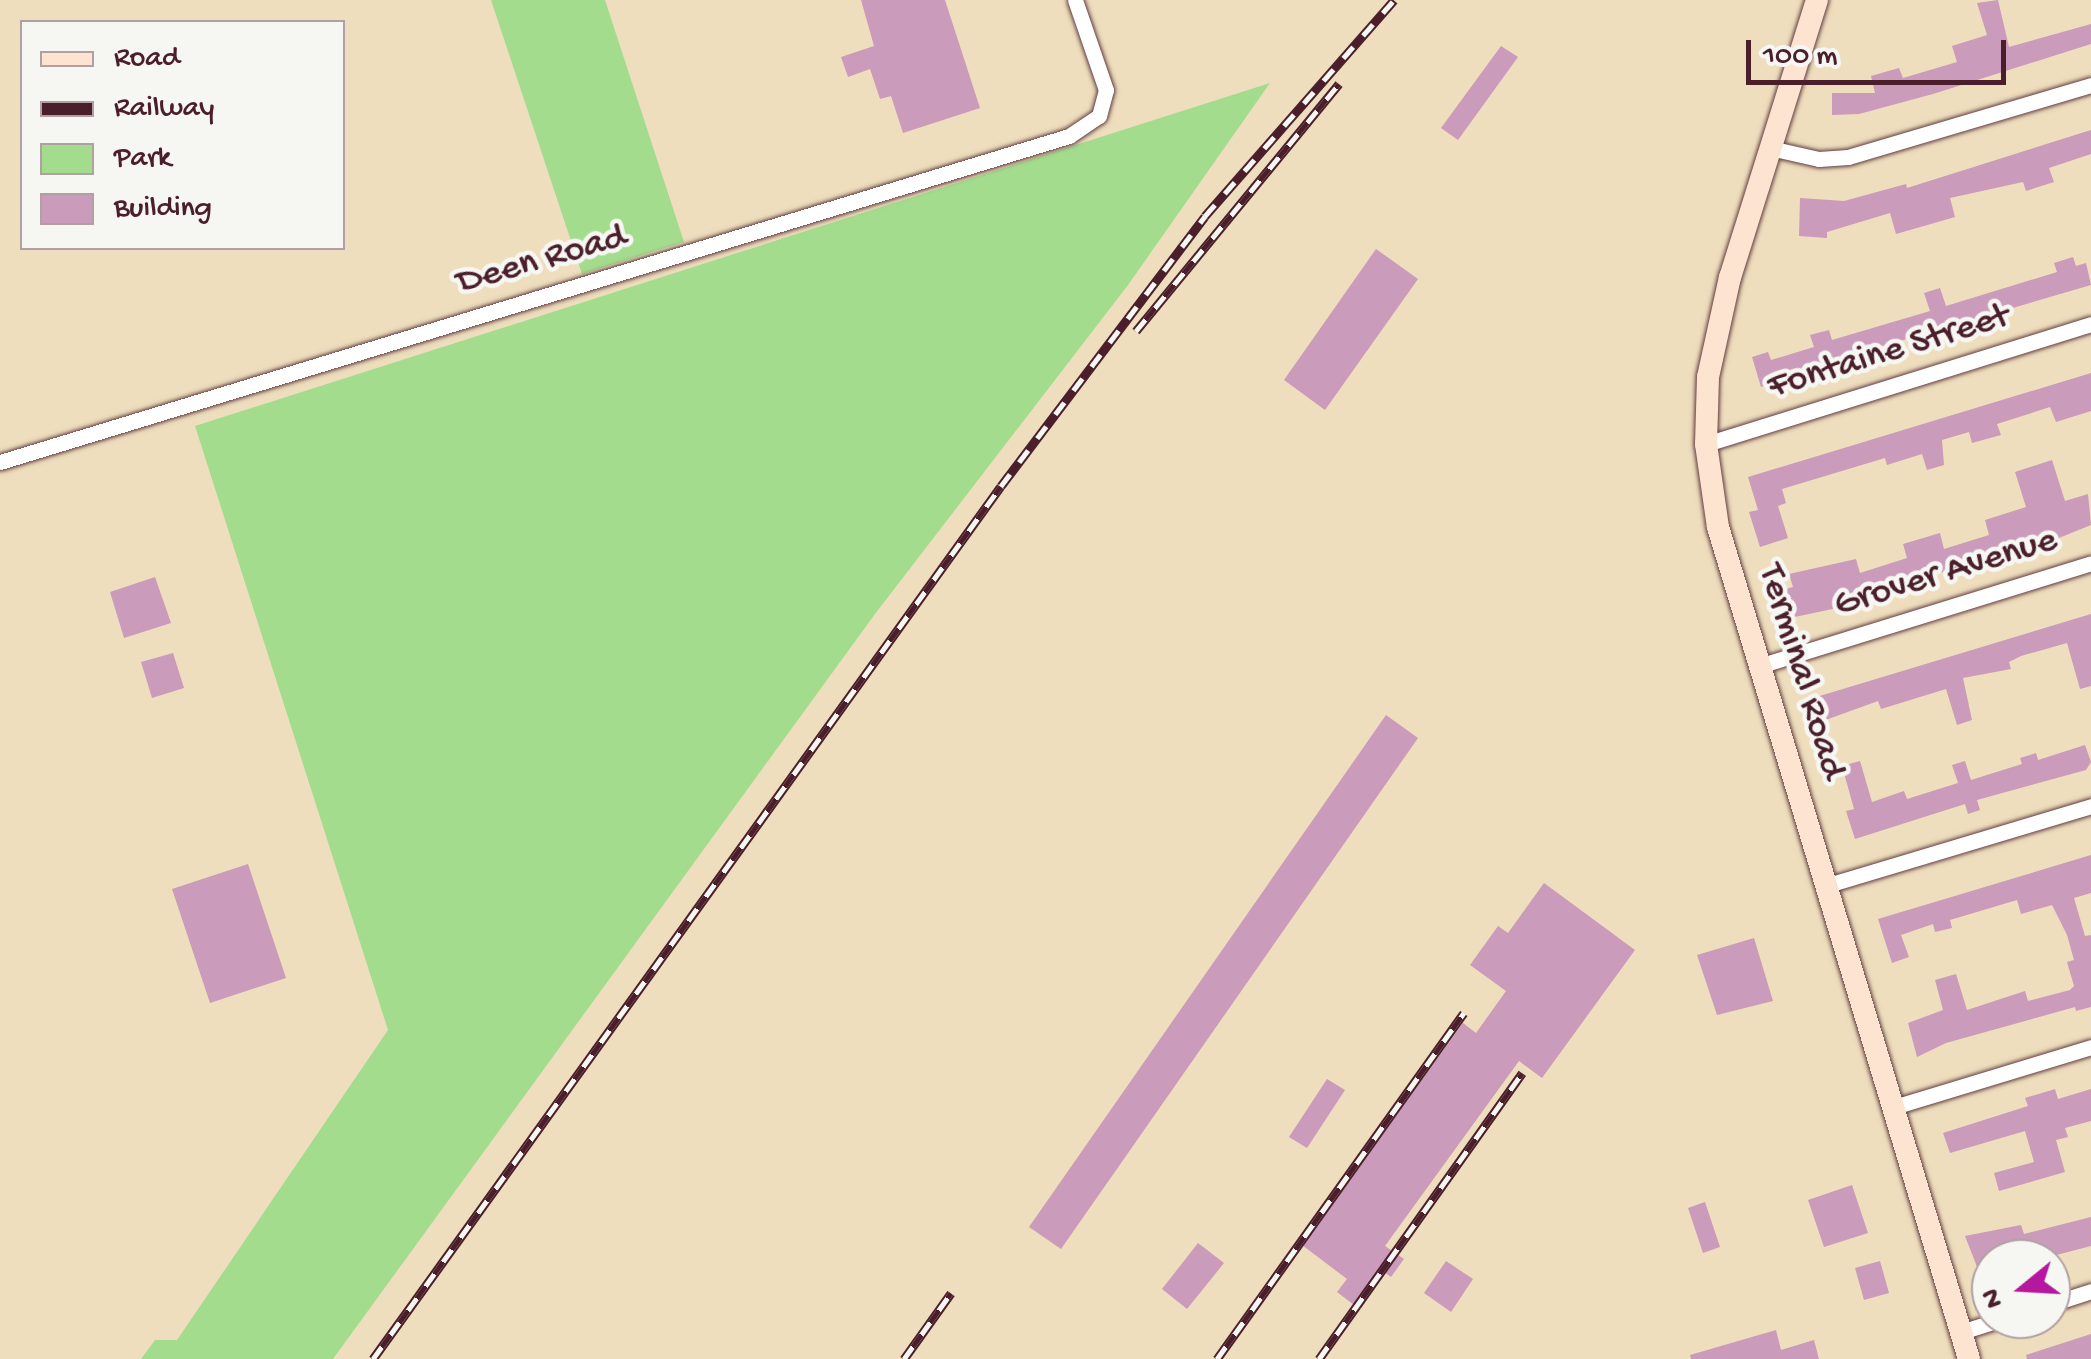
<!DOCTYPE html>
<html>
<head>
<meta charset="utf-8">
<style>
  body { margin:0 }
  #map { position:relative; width:2091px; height:1359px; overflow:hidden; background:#eedebd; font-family:"Gochi Hand",sans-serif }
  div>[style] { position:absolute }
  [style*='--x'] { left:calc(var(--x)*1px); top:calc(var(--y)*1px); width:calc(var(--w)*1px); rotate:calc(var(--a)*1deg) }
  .green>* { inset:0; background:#a4dc8e }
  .building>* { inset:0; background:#ca9bba }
  .roads { filter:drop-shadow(0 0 2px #633c41) drop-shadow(0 0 2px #633c41) }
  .street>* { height:15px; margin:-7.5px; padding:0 7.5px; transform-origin:7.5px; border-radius:7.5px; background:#fff }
  .secondary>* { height:22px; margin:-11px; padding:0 11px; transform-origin:11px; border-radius:11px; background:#fde4d1 }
  .rail>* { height:9px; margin-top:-4.5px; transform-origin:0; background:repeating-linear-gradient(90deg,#f6f6f2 0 15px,#4a1f2b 0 30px); box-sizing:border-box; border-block:2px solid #4a1f2b }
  span { translate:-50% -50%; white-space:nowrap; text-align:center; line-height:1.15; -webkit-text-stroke:9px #f6f6f2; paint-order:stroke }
  .street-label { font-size:38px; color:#4a1f2b }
  .legend { position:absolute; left:20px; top:20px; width:325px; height:230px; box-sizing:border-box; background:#f6f6f2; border:2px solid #b1a0a2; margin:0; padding:12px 18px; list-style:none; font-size:30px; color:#4a1f2b }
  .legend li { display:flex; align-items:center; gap:20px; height:50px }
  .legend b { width:50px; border:2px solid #b1a0a2 }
  .north { position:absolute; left:1971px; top:1239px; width:100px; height:100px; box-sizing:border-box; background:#f6f6f2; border:2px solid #b1a0a2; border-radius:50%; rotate:252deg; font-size:28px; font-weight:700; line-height:40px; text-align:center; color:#4a1f2b }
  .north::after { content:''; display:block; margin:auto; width:35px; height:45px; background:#b5179e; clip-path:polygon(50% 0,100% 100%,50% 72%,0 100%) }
  .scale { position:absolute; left:1746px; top:40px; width:260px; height:45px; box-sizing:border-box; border:5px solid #4a1f2b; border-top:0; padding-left:12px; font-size:30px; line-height:35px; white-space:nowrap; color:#4a1f2b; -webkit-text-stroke:8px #f6f6f2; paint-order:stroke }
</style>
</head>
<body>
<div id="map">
  <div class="green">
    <div style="clip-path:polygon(491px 0,605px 0,684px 242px,582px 274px)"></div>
    <div style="clip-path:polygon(1270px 83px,1128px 285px,875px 614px,333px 1359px,141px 1359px,155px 1340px,177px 1340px,388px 1030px,195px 426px)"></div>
  </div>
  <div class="building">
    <div style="clip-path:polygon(861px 0,945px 0,980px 108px,903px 133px,891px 96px,880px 99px,870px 69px,848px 77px,841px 57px,874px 46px)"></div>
    <div style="clip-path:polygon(1998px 0,2009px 47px,2091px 24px,2091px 44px,1933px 94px,1859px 114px,1832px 115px,1832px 93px,1875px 93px,1871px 76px,1899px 68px,1903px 78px,1957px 62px,1952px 46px,1987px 35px,1977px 3px)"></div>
    <div style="clip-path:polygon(1501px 46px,1518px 57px,1458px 140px,1441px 128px)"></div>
    <div style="clip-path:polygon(2091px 130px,2091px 154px,2049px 168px,2054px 182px,2026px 191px,2023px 182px,1950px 198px,1955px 217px,1896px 234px,1890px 213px,1827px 232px,1827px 238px,1799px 236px,1800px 198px,1844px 201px,1906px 184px,1907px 188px)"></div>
    <div style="clip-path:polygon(1376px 249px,1418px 279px,1325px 410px,1284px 380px)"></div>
    <div style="clip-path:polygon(2073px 257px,2076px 266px,2086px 263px,2091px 285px,1838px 359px,1761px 387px,1752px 357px,1768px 352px,1771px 360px,1814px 347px,1810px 335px,1829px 330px,1832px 340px,1930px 311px,1924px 293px,1940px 288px,1946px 306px,2057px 272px,2054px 263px)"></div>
    <div style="clip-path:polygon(2091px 373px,2091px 411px,2056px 422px,2050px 407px,1997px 424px,2001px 435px,1972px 443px,1969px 432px,1942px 440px,1944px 465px,1927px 470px,1922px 454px,1887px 465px,1885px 458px,1782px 489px,1786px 503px,1778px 506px,1788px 538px,1760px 547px,1749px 512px,1758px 510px,1748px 477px)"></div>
    <div style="clip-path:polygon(2052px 460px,2065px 501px,2088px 494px,2091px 525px,2039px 546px,1859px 595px,1854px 598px,1856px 604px,1790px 618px,1782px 590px,1793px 587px,1789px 574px,1856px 559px,1860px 573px,1907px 558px,1903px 544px,1940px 533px,1944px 549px,1989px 535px,1985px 520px,2026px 507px,2015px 472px)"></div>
    <div style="clip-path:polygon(155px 577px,171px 623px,124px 638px,110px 592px)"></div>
    <div style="clip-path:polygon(2091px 614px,2091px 686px,2080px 689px,2067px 643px,2021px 656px,2009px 662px,2011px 669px,1963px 678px,1972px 720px,1957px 725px,1946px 689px,1881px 709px,1878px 701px,1820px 722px,1813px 698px)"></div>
    <div style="clip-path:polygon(173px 653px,184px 688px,152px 698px,141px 662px)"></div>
    <div style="clip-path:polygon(1386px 715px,1418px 738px,1061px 1249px,1029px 1227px)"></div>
    <div style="clip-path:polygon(2085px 745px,2091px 762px,2086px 770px,1977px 800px,1980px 810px,1968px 814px,1965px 804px,1855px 839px,1846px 811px,1854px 809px,1842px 766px,1860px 761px,1872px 802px,1904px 791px,1907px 799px,1958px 783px,1952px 765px,1965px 761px,1971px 780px,2022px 764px,2020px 758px,2036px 753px,2038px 760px)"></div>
    <div style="clip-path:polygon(2091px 855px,2091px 893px,2074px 898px,2085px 936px,2091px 935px,2091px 1007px,2076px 1011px,2075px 1007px,1946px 1043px,1917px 1057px,1908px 1023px,1943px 1010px,1935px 980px,1956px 974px,1967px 1010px,2025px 991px,2028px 1001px,2070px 990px,2074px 986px,2067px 962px,2074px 960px,2067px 935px,2052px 905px,2021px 914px,2017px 900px,1950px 920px,1952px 928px,1935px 932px,1933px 924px,1901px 935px,1909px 957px,1892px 963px,1878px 919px)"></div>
    <div style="clip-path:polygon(248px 864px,286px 978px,210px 1003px,172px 889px)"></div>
    <div style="clip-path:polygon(1544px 883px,1635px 950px,1542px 1078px,1519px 1061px,1385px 1246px,1404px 1259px,1391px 1277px,1384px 1272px,1358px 1308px,1337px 1292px,1347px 1279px,1302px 1245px,1463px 1023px,1476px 1033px,1506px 991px,1470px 965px,1498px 926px,1508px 933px)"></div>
    <div style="clip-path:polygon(1754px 938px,1773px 1001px,1717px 1015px,1697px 955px)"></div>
    <div style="clip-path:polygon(1327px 1079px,1345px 1090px,1307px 1148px,1289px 1137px)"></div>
    <div style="clip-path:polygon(2055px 1089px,2058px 1099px,2091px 1089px,2091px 1121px,2065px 1128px,2068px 1137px,2056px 1140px,2065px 1172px,1999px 1191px,1994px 1173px,2034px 1162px,2025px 1131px,1950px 1153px,1943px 1133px,2028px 1106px,2025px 1098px)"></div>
    <div style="clip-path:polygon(1852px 1185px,1868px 1233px,1824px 1247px,1808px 1200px)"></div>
    <div style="clip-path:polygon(1705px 1202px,1720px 1247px,1703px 1253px,1688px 1208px)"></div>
    <div style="clip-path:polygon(2091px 1217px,2091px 1246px,2041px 1259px,1991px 1259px,1988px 1295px,1965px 1236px,2021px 1225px,2024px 1234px)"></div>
    <div style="clip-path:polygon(1198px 1243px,1224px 1263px,1187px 1309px,1162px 1289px)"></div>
    <div style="clip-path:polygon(1446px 1261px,1473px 1279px,1451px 1312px,1424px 1293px)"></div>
    <div style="clip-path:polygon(1880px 1261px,1889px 1293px,1864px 1300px,1855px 1268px)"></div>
    <div style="clip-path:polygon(1776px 1330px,1781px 1350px,1814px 1340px,1819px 1359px,1691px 1359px,1690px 1355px)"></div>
    <div style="clip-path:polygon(2091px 1334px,2091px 1359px,2027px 1359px,2026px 1355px)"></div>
  </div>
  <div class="roads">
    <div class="street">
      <div style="--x:1770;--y:148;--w:50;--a:12.7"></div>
      <div style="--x:1819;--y:159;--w:29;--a:-4"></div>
      <div style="--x:1848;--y:157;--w:253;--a:-16.5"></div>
      <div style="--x:1706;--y:444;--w:403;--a:-17.3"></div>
      <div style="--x:0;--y:462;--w:1118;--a:-16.96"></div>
      <div style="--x:1069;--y:136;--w:36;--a:-34"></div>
      <div style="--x:1099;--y:116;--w:27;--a:-75"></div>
      <div style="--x:1106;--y:90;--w:95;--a:-109"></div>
      <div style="--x:1762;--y:665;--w:344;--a:-17.2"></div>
      <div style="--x:1828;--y:885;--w:275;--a:-16.7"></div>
      <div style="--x:1894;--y:1107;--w:206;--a:-16.9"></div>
      <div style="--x:2051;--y:1304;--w:42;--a:-18"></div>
      <div style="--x:1961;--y:1332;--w:43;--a:-17.6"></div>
    </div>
    <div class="secondary">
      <div style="--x:1817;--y:0;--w:290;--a:107.4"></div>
      <div style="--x:1730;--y:277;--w:102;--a:102.4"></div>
      <div style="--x:1708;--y:377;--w:67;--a:91.7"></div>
      <div style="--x:1706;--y:444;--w:84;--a:81.8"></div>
      <div style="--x:1718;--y:527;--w:869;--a:73.21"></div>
    </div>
  </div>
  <div class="rail">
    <div style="--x:1136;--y:331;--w:320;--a:-50.6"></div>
    <div style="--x:373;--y:1359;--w:1075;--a:-54.27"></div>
    <div style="--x:1001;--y:486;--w:338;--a:-52.9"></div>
    <div style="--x:1205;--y:216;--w:287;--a:-48.8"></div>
    <div style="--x:904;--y:1359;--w:81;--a:-54.5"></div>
    <div style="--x:1217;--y:1359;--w:425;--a:-54.5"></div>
    <div style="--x:1319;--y:1359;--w:351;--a:-54.6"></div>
  </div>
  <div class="street-label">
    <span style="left:542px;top:261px;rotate:-16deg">Deen Road</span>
    <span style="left:1889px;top:353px;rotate:-17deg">Fontaine Street</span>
    <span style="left:1946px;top:574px;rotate:-17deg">Grover Avenue</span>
    <span style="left:1800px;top:672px;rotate:73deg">Terminal Road</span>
  </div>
  <ul class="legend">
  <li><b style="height:12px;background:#fde4d1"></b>Road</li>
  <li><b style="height:12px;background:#4a1f2b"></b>Railway</li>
  <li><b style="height:28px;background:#a4dc8e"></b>Park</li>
  <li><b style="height:28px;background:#ca9bba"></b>Building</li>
  </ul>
  <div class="north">N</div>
  <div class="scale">100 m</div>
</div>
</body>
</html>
